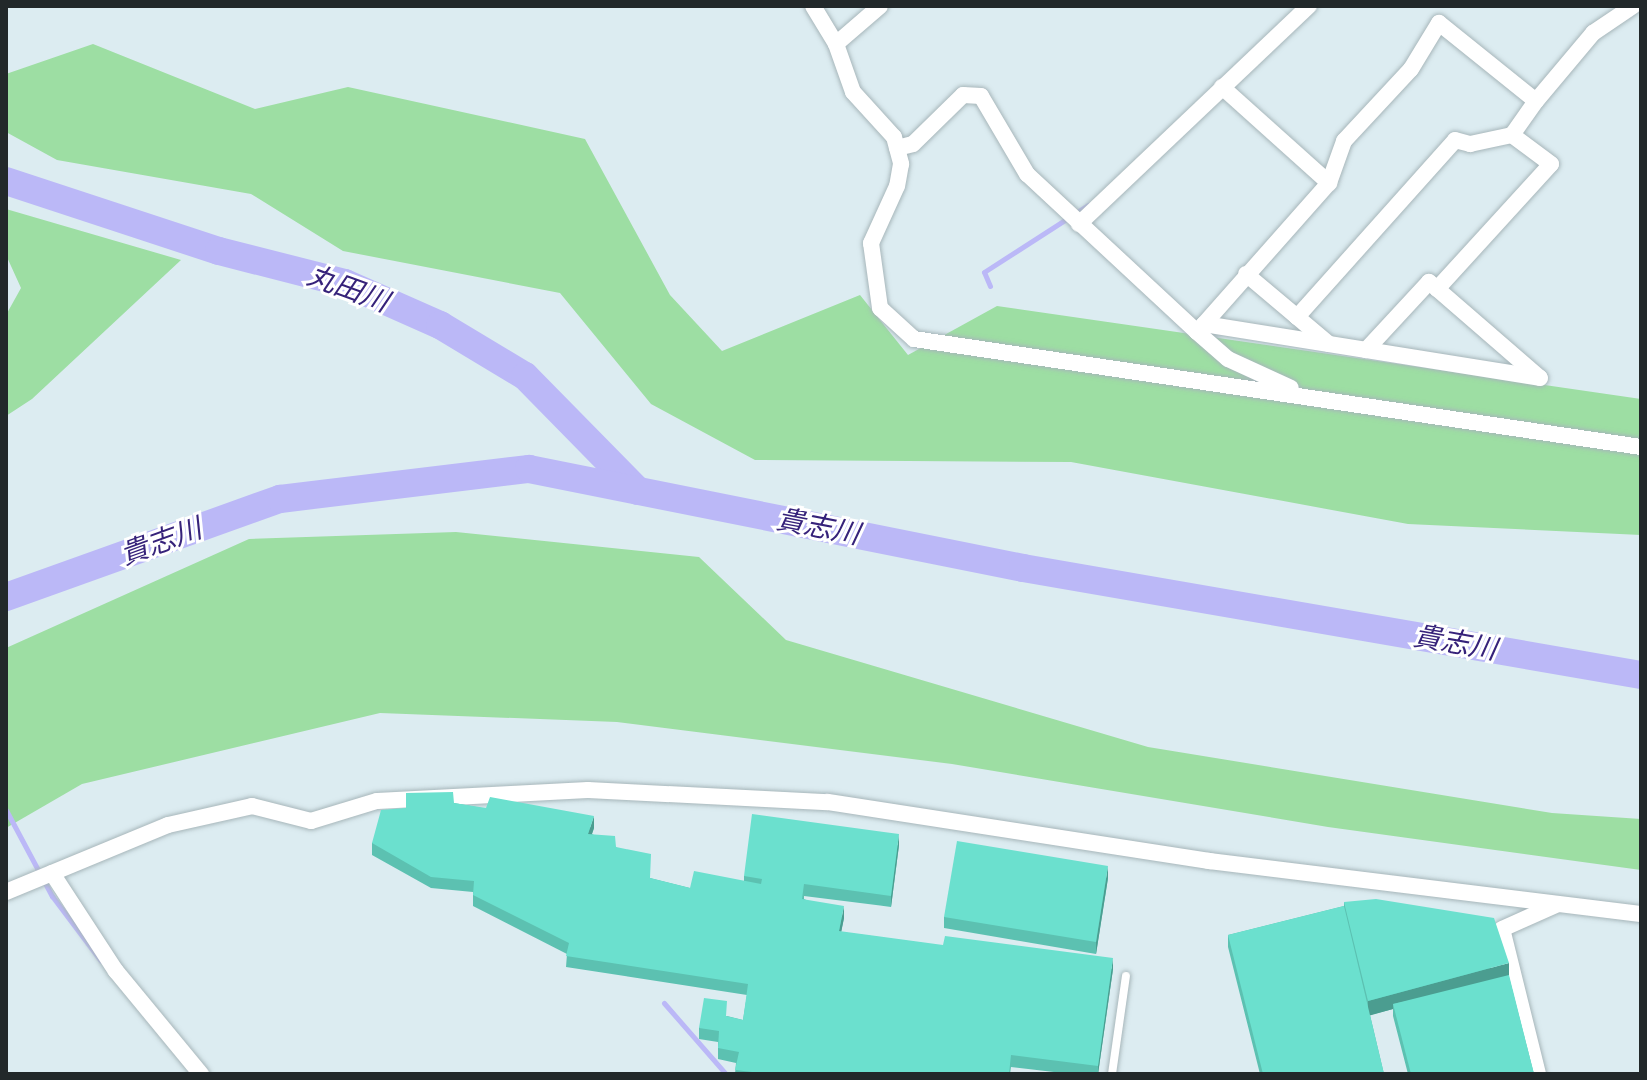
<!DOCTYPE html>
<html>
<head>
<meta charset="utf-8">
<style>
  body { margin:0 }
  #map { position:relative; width:1647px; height:1080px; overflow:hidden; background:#dcecf1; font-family:Helvetica,"Noto Sans JP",sans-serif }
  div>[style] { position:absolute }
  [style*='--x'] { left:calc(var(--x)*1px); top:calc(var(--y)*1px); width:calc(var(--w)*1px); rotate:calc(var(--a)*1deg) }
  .green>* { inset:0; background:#9ddea3 }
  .stream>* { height:5px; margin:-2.5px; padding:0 2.5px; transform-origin:2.5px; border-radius:2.5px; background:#bbb8f7 }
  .river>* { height:28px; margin:-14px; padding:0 14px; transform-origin:14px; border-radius:14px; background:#bbb8f7 }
  .roads { filter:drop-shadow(0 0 2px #a7b6ba) drop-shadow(0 0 2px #a7b6ba) }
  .service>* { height:8px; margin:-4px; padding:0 4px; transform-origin:4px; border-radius:4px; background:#fff }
  .minor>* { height:16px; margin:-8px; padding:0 8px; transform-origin:8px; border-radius:8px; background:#fff }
  .wall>* { inset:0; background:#5cc1b1 }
  .shaded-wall>* { inset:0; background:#4b9d90 }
  .building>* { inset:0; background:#6be0ce }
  span { translate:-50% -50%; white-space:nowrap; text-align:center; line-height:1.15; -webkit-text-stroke:6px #fff; paint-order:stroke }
  .water-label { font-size:28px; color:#36227a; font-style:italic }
  .frame { position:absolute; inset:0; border:8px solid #22282a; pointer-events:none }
</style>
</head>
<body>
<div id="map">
  <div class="green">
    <div style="clip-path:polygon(93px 44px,255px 109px,348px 87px,585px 139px,670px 295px,722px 351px,860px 295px,908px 355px,997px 306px,1641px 399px,1641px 535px,1408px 524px,1071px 462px,755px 460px,651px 404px,560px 293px,343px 251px,251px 194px,57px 160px,6px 132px,6px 74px)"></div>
    <div style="clip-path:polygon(6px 209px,181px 260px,32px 399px,6px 416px,6px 315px,21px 288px,6px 255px)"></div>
    <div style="clip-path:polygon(456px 532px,699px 557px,786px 640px,1148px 747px,1552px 813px,1641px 819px,1641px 870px,1328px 827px,952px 764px,617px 722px,380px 713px,82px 784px,6px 828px,6px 648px,249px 539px)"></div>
  </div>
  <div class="stream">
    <div style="--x:990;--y:286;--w:15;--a:-113"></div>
    <div style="--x:984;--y:272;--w:124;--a:-32.8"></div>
    <div style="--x:6;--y:810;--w:98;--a:61.9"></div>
    <div style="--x:52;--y:896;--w:81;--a:53"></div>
    <div style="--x:664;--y:1003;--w:94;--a:48.9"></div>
  </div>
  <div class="river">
    <div style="--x:6;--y:181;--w:224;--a:18.2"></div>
    <div style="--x:219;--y:251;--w:130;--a:14.3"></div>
    <div style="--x:345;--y:283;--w:104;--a:23.9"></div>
    <div style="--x:440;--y:325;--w:99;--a:31"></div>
    <div style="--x:525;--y:376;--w:161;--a:45.5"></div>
    <div style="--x:6;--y:597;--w:291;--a:-19.7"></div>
    <div style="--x:280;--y:499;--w:251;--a:-6.9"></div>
    <div style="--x:529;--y:469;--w:504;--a:11.33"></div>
    <div style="--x:1023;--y:568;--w:627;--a:9.82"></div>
  </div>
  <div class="roads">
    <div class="service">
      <div style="--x:1112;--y:1074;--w:99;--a:-81.9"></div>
    </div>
    <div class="minor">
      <div style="--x:813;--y:6;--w:44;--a:58.8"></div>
      <div style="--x:836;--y:44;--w:51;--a:70.5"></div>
      <div style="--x:853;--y:92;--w:61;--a:47.7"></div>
      <div style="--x:894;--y:137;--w:28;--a:75"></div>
      <div style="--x:901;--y:164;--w:22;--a:100"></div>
      <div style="--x:897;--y:186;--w:63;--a:114.5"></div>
      <div style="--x:871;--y:243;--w:66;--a:82.1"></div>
      <div style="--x:880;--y:308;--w:46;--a:42.4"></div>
      <div style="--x:914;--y:339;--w:735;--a:8.45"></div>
      <div style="--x:836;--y:44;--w:58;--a:-40.8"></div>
      <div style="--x:1222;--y:87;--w:144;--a:41.9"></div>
      <div style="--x:897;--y:148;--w:16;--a:-14"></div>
      <div style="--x:913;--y:144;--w:70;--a:-44.4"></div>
      <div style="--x:963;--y:95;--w:18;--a:3"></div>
      <div style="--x:981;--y:96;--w:91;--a:59.5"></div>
      <div style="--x:1027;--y:174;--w:232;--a:42.9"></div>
      <div style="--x:1197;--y:332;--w:199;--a:-48.5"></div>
      <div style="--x:1329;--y:183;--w:45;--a:-70.3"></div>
      <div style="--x:1344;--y:141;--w:98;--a:-47.1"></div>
      <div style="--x:1411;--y:69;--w:54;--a:-58.7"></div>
      <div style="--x:1439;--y:23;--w:124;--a:38.8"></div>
      <div style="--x:1536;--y:101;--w:89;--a:-50"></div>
      <div style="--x:1593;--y:33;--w:48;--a:-34"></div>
      <div style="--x:1079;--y:224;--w:317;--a:-43.5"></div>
      <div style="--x:1246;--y:274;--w:67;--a:40.1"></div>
      <div style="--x:1297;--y:317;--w:237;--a:-48.2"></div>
      <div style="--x:1455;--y:140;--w:16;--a:15"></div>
      <div style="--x:1470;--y:144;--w:43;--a:-12.1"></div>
      <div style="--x:1437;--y:289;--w:169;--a:-47.6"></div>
      <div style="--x:1551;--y:164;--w:49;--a:-143.4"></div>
      <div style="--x:1512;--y:135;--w:42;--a:-54.8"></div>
      <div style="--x:1297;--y:317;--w:42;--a:40.2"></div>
      <div style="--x:1204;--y:324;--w:340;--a:9.1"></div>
      <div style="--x:1540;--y:378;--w:147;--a:-139.1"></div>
      <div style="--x:1429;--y:282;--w:93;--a:132.8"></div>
      <div style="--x:1197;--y:332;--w:41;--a:41.1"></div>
      <div style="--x:1228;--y:359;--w:69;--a:24.7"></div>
      <div style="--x:52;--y:873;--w:117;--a:56.9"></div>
      <div style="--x:116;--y:971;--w:134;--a:50.5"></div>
      <div style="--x:6;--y:892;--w:175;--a:-22.5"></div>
      <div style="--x:168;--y:825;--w:86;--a:-12.7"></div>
      <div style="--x:252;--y:806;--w:61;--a:14.3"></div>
      <div style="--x:311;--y:821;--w:69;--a:-16.9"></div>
      <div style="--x:377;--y:801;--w:211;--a:-3"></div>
      <div style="--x:588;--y:790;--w:240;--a:2.9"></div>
      <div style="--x:828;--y:802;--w:386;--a:8.8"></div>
      <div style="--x:1209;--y:861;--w:435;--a:7"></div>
      <div style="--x:1538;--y:1074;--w:149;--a:-103.9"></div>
      <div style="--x:1502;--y:929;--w:61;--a:-24.1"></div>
    </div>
  </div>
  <div class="wall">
    <div style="clip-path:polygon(454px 803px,594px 828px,592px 834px,616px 847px,650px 878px,690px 888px,744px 881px,744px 876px,899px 845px,891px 907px,804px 896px,804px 899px,844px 918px,841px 932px,1113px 969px,1098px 1074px,1071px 1074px,1011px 1067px,1010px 1074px,735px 1074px,736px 1063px,718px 1059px,718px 1042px,699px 1039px,699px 1028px,727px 1016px,743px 1020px,747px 995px,566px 967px,567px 954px,473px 906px,473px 892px,431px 888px,372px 855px,372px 843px)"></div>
    <div style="clip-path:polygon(1108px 878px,1096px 954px,944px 928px,944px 917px)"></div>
    <div style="clip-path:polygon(1344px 902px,1509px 977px,1534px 1074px,1408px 1074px,1393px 1016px,1393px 1009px,1370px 1015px,1384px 1074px,1260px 1074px,1228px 947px,1228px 935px,1344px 906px)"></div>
  </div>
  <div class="shaded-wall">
    <div style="clip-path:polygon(594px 816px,594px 828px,588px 845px,588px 834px)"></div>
    <div style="clip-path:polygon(899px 834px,899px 845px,891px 907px,891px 896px)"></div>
    <div style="clip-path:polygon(1108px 866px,1108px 878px,1096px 954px,1096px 942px)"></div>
    <div style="clip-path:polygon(844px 906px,844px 918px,839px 943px,839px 931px)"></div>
    <div style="clip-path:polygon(1113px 958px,1113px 969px,1098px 1074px,1098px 1066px)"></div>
    <div style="clip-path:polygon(1509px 963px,1509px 979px,1393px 1004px,1393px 1009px,1368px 1016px,1368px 1001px)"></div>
  </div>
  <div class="building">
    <div style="clip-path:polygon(453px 792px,454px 803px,486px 808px,490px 797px,594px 816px,588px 834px,615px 836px,616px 847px,651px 854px,650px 878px,690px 888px,694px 871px,761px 884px,762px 879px,744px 876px,752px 814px,899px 834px,891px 896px,804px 884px,802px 899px,844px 906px,839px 931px,943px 945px,945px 936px,1113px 958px,1098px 1066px,1011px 1055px,1009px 1074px,769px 1074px,735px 1070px,739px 1052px,718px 1048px,719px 1031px,699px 1028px,704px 998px,727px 1001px,726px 1016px,743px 1020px,748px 984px,566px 956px,569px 943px,473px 895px,474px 881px,431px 877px,372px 843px,381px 810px,406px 808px,406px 793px)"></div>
    <div style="clip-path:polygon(957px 841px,1108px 866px,1096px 942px,944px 917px)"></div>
    <div style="clip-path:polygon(1376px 899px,1494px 918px,1509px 963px,1368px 1001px,1344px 902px)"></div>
    <div style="clip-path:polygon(1344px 906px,1384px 1074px,1263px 1074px,1228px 935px)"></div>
    <div style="clip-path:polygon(1509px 975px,1534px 1074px,1411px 1074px,1393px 1004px)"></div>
  </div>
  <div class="water-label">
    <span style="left:348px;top:289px;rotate:20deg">丸田川</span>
    <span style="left:818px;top:527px;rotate:11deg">貴志川</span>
    <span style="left:161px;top:542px;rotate:-20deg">貴志川</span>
    <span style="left:1455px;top:643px;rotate:10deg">貴志川</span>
  </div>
  <div class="frame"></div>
</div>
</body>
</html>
